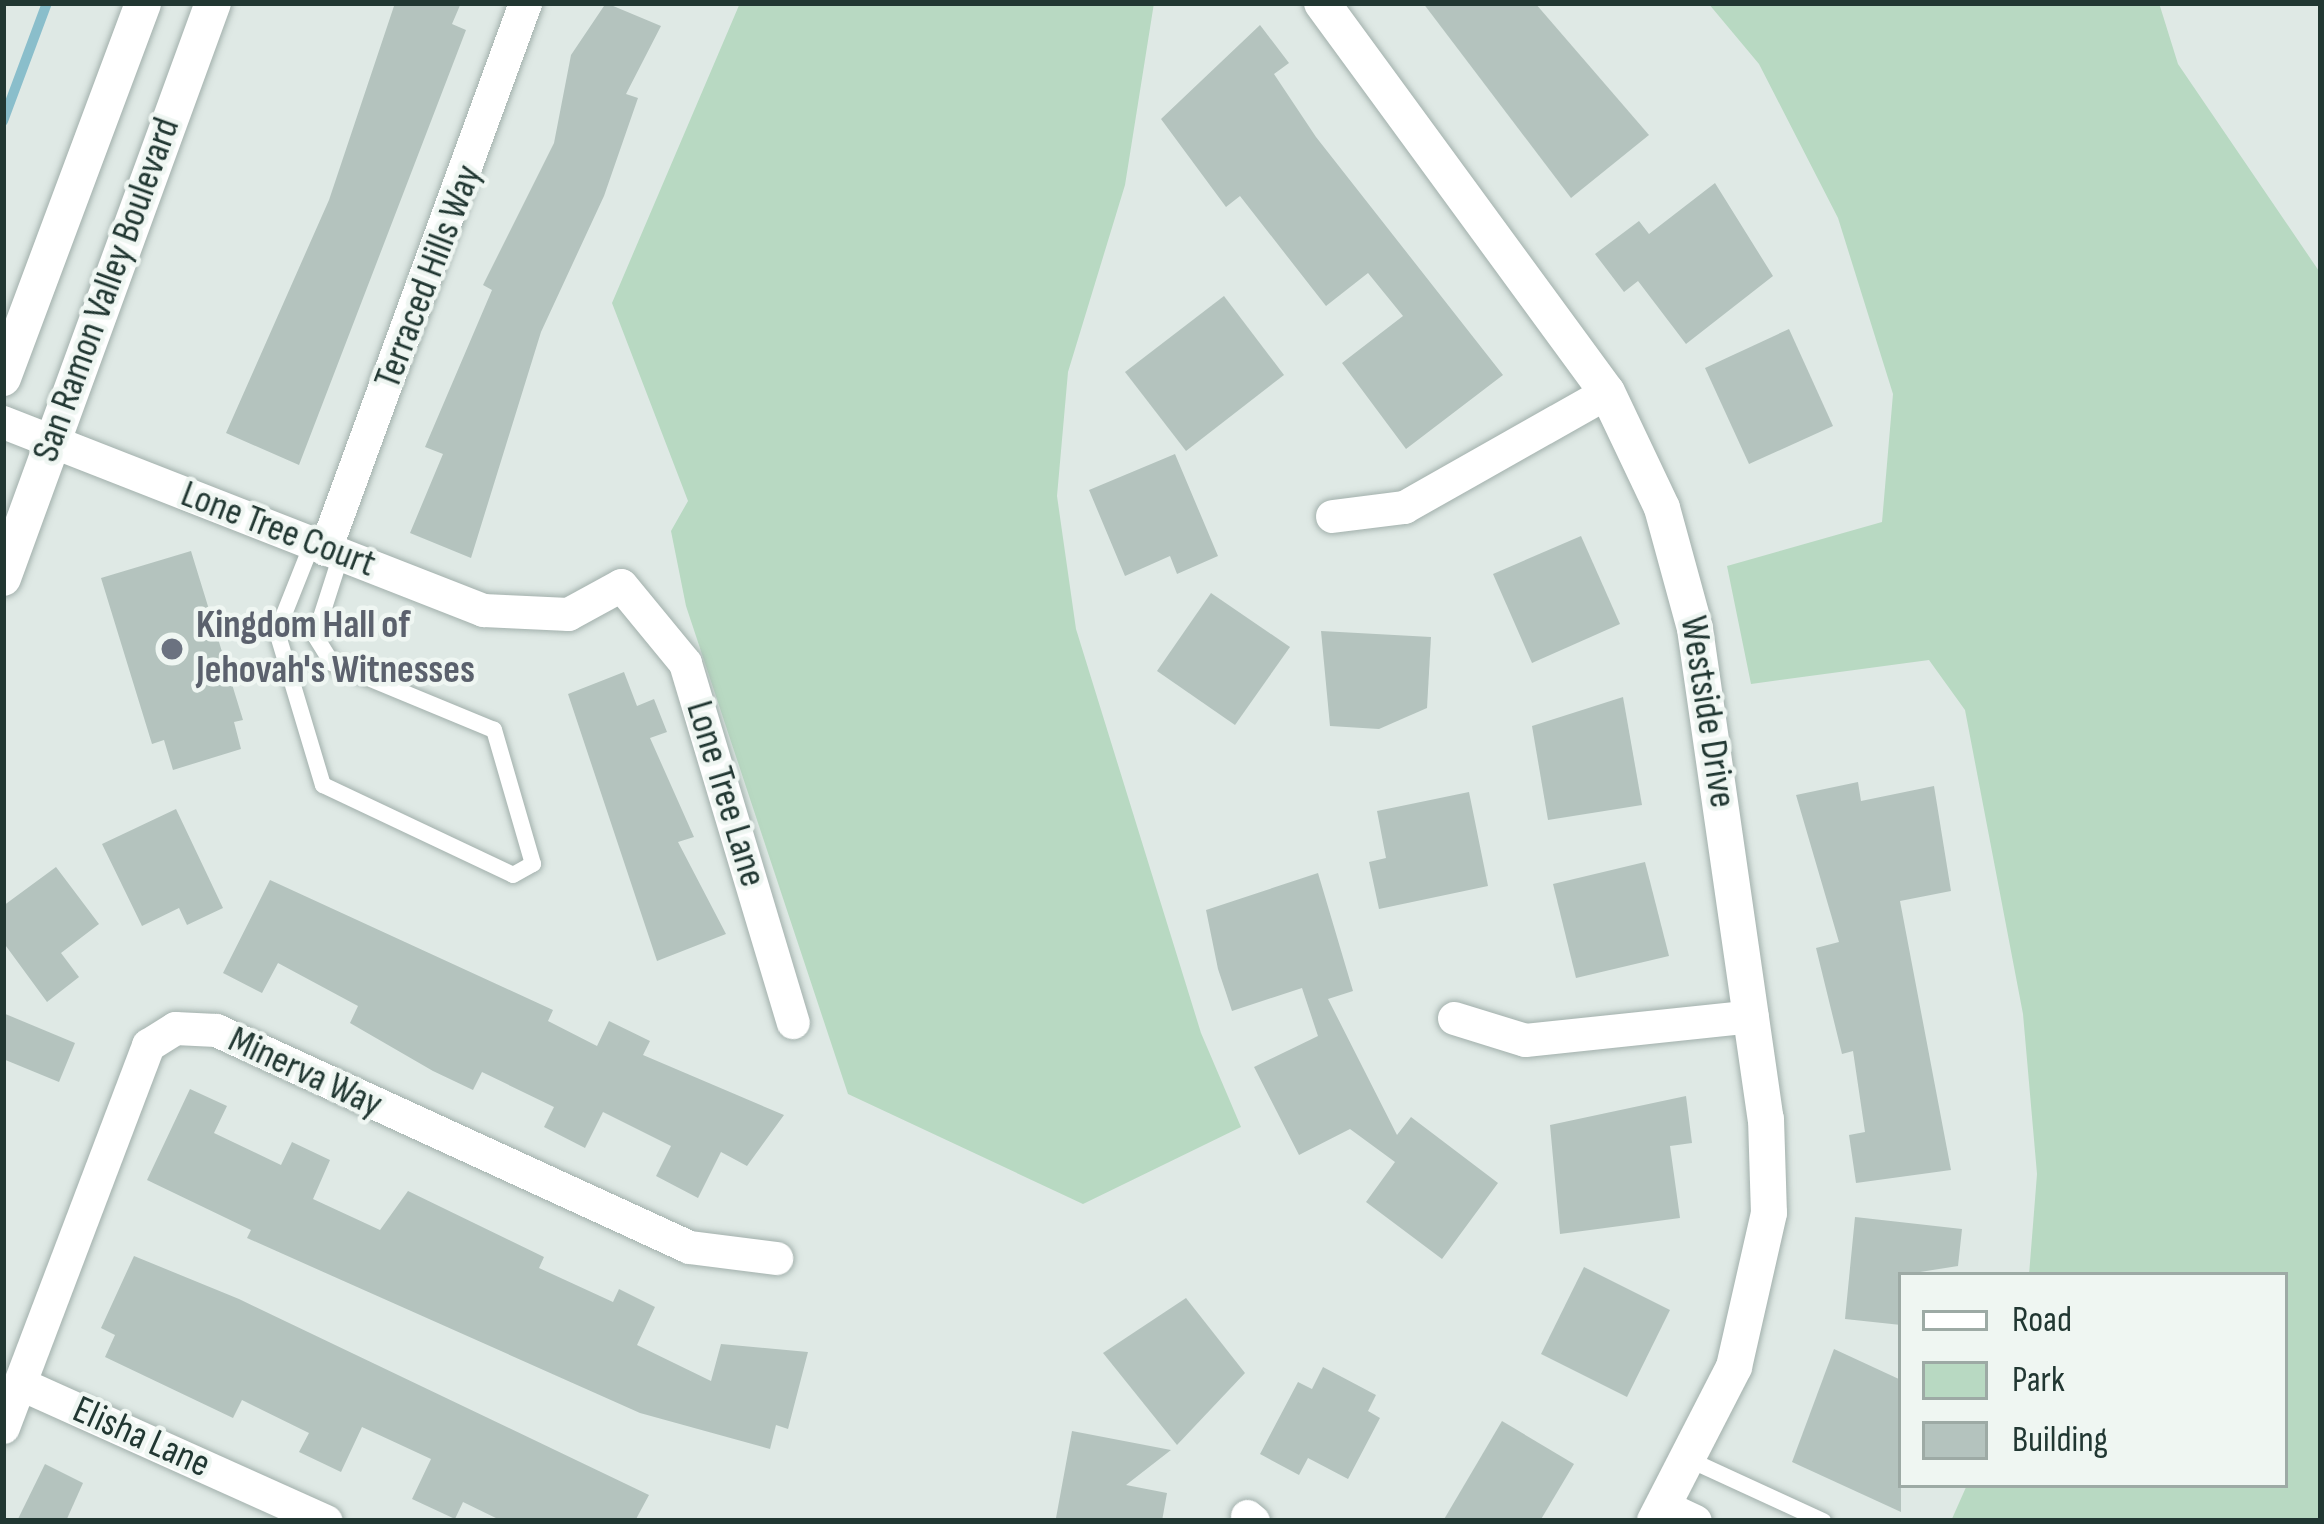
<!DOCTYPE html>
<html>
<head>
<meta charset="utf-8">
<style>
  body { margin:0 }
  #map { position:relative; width:2324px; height:1524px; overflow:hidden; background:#dfe9e5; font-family:"Sofia Sans Condensed",sans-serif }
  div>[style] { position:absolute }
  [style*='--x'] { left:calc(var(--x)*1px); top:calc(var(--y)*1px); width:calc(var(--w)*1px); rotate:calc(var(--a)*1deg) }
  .green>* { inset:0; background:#b8d9c2 }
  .stream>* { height:10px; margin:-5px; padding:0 5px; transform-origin:5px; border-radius:5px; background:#8abecb }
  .building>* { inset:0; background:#b4c3be }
  .roads { filter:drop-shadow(0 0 3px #a2b0ac) drop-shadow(0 0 3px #a2b0ac) }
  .lane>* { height:16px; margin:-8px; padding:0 8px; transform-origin:8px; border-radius:8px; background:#fff }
  .street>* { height:33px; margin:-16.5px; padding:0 16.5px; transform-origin:16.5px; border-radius:16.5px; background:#fff }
  .secondary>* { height:36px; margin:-18px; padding:0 18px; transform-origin:18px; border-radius:18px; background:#fff }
  .dots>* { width:33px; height:33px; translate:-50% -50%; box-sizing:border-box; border:6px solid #eff6f2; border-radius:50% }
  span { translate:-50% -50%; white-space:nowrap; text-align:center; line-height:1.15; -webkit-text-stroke:9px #eff6f2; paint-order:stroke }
  .street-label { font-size:39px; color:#213732 }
  .worship-label { font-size:39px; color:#5b616d; font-weight:700 }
  .left { translate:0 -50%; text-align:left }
  .frame { position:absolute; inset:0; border:6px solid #213732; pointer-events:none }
  .legend { position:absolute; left:1898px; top:1272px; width:390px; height:216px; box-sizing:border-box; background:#eff6f2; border:3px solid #9daaa5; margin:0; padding:15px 21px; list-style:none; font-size:36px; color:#213732 }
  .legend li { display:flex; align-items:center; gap:24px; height:60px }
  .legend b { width:60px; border:3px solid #9daaa5 }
</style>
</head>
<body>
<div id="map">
  <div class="green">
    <div style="clip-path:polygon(740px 3px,1154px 3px,1125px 185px,1068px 372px,1057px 496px,1076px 629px,1201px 1033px,1241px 1127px,1083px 1204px,848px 1094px,686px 606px,671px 531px,688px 501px,612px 303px)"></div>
    <div style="clip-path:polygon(1708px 3px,2159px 3px,2178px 64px,2321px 274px,2321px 1521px,1951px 1521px,1967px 1485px,2285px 1485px,2285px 1275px,2029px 1275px,2037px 1174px,2023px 1014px,1965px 710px,1929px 660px,1751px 684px,1727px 566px,1882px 522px,1893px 394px,1838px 218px,1759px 64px)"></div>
  </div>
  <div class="stream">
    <div style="--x:3;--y:121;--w:126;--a:-69.6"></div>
  </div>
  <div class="building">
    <div style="clip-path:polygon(395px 3px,461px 3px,452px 24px,466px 30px,299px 465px,226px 433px,329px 200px)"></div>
    <div style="clip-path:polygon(606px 3px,661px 26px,626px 94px,638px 98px,604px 196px,541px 332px,471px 558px,410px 533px,443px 454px,425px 447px,492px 290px,483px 285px,554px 143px,571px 55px)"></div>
    <div style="clip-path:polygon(1423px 3px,1535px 3px,1649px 135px,1571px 198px)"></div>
    <div style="clip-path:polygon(1260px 25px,1289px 63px,1274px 74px,1316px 137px,1503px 375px,1406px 449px,1342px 363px,1403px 316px,1368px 273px,1326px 306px,1240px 196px,1226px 207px,1161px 119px)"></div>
    <div style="clip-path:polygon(1715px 183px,1773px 276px,1686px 344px,1638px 281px,1624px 292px,1595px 254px,1639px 221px,1649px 234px)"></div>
    <div style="clip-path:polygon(1224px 296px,1284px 375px,1186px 451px,1125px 372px)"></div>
    <div style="clip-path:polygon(1789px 329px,1833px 426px,1749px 464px,1705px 368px)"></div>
    <div style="clip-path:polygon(1175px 454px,1218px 556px,1177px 574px,1170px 556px,1125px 576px,1089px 490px)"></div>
    <div style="clip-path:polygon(1581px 536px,1620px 624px,1532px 663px,1493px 574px)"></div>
    <div style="clip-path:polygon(191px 551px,243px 720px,234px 722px,241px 749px,173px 770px,164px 740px,152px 744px,101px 578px)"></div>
    <div style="clip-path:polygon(1211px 593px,1290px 647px,1235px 725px,1157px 671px)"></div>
    <div style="clip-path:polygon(1321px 631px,1431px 637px,1427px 708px,1379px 729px,1330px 726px)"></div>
    <div style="clip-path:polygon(624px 672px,637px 706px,654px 699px,667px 732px,650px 738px,694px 837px,678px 842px,726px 934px,657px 961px,568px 694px)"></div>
    <div style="clip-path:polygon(1623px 697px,1642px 805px,1548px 820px,1532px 726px)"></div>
    <div style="clip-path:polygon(1858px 782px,1861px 801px,1934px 786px,1951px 891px,1900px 901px,1951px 1170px,1856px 1183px,1849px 1135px,1865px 1132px,1853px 1051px,1842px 1054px,1816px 948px,1839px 942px,1796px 795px)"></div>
    <div style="clip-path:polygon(1469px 792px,1488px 886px,1379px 909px,1369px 862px,1386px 858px,1377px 811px)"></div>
    <div style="clip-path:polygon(176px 809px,223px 908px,187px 925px,179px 908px,142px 926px,102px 844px)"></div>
    <div style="clip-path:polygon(1645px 862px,1669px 956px,1576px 978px,1553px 884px)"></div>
    <div style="clip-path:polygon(56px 867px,99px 924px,61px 953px,79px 977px,47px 1002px,3px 942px,3px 906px)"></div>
    <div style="clip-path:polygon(1318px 873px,1353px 991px,1328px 999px,1397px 1135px,1411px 1117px,1498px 1183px,1442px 1259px,1366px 1202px,1395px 1162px,1350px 1129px,1299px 1155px,1254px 1067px,1318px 1036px,1302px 988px,1232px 1011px,1218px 969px,1206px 910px)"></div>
    <div style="clip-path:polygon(270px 880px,553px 1010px,548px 1021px,597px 1046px,609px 1021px,650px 1041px,643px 1055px,784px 1115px,747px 1166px,721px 1152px,698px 1198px,656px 1176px,671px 1146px,603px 1112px,585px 1148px,544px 1127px,554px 1107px,482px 1072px,473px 1090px,433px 1071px,350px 1023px,358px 1006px,278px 963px,262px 993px,223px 973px)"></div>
    <div style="clip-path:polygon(3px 1013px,75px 1043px,59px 1082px,3px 1059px)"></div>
    <div style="clip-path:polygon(190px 1089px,227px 1106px,214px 1133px,281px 1165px,292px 1142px,330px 1160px,313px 1199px,380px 1230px,408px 1191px,544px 1257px,539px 1268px,613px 1302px,619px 1289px,655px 1307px,637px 1345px,711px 1381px,721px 1344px,808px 1352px,788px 1429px,776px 1425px,770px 1449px,640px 1413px,247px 1238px,251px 1230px,147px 1180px)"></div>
    <div style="clip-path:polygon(1686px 1096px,1692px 1143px,1670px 1146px,1680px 1218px,1560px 1234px,1550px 1125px)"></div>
    <div style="clip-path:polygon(1855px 1217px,1962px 1229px,1958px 1266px,1901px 1275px,1901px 1325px,1845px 1319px)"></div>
    <div style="clip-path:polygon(134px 1256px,239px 1299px,649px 1495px,635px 1521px,502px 1521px,463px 1502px,455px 1519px,412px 1499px,431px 1459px,362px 1427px,341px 1472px,299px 1452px,309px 1433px,242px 1400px,233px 1418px,105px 1357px,115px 1335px,101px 1328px)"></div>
    <div style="clip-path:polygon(1584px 1267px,1670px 1310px,1627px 1397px,1541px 1354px)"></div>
    <div style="clip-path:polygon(1186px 1298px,1245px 1373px,1177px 1445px,1103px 1353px)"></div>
    <div style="clip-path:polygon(1834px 1349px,1901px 1380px,1901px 1512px,1792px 1462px)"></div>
    <div style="clip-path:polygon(1323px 1367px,1376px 1395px,1368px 1411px,1380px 1418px,1348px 1479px,1308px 1458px,1299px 1475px,1260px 1454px,1298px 1382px,1312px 1389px)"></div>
    <div style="clip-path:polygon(1502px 1421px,1574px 1464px,1540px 1521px,1443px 1521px)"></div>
    <div style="clip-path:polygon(1072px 1431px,1171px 1450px,1126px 1485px,1167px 1493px,1162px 1521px,1056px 1518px)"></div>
    <div style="clip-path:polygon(45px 1464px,83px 1483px,66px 1521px,17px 1521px)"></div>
  </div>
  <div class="roads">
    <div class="lane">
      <div style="--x:312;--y:544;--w:95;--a:111.7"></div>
      <div style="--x:277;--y:632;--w:160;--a:73.3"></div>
      <div style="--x:323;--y:785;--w:210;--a:25.3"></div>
      <div style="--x:513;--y:875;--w:23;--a:-29"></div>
      <div style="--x:533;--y:864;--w:140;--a:-106.2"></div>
      <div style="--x:494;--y:730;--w:175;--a:-157.5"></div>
      <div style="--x:332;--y:663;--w:32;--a:-122"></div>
      <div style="--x:315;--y:636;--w:85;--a:-72.2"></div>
      <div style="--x:1688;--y:1459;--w:149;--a:24.7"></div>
    </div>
    <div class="street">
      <div style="--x:3;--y:422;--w:516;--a:21.39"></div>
      <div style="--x:483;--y:610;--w:85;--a:2.7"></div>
      <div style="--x:568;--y:614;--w:60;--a:-28.7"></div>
      <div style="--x:621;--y:585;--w:101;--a:50.6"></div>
      <div style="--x:685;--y:663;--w:375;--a:73.3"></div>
      <div style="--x:1332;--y:516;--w:73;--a:-7.1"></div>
      <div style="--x:1404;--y:507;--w:233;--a:-29.5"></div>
      <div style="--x:325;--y:549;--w:581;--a:-69.88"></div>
      <div style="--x:1454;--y:1018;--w:74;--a:17.2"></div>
      <div style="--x:1525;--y:1040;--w:228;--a:-6"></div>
      <div style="--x:21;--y:1384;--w:334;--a:24.2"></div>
      <div style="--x:3;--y:1427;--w:409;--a:-69.2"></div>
      <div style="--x:148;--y:1045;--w:32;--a:-32"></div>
      <div style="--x:175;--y:1028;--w:41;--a:2.8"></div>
      <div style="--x:216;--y:1030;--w:520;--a:24.64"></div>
      <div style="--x:689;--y:1247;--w:88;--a:7.2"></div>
      <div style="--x:1665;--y:1507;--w:33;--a:25"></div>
      <div style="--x:1247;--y:1516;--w:8;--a:40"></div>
    </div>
    <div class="secondary">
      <div style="--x:1322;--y:3;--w:482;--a:53.8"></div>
      <div style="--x:1607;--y:392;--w:128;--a:64.6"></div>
      <div style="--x:1662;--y:508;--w:125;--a:74.7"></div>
      <div style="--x:1695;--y:629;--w:495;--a:81.8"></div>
      <div style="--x:1766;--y:1119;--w:94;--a:88.2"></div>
      <div style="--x:1769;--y:1213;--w:158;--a:102.8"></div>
      <div style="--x:1734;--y:1367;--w:173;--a:117.2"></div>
      <div style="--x:3;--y:378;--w:400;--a:-69.5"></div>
      <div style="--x:3;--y:578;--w:612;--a:-69.94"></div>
    </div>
  </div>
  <div class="dots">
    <div style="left:172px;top:649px;background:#6b7280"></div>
  </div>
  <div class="street-label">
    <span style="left:429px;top:277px;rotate:-69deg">Terraced Hills Way</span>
    <span style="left:107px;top:290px;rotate:-70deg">San Ramon Valley Boulevard</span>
    <span style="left:278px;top:530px;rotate:21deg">Lone Tree Court</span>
    <span style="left:1707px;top:712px;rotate:81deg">Westside Drive</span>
    <span style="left:725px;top:794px;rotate:73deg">Lone Tree Lane</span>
    <span style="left:305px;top:1073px;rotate:25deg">Minerva Way</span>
    <span style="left:141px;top:1438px;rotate:24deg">Elisha Lane</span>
  </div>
  <div class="worship-label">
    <span class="left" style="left:196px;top:649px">Kingdom Hall of<br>Jehovah's Witnesses</span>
  </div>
  <div class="frame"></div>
  <ul class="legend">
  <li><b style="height:15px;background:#fff"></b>Road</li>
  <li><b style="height:33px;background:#b8d9c2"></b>Park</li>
  <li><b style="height:33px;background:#b4c3be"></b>Building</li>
  </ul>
</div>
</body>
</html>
